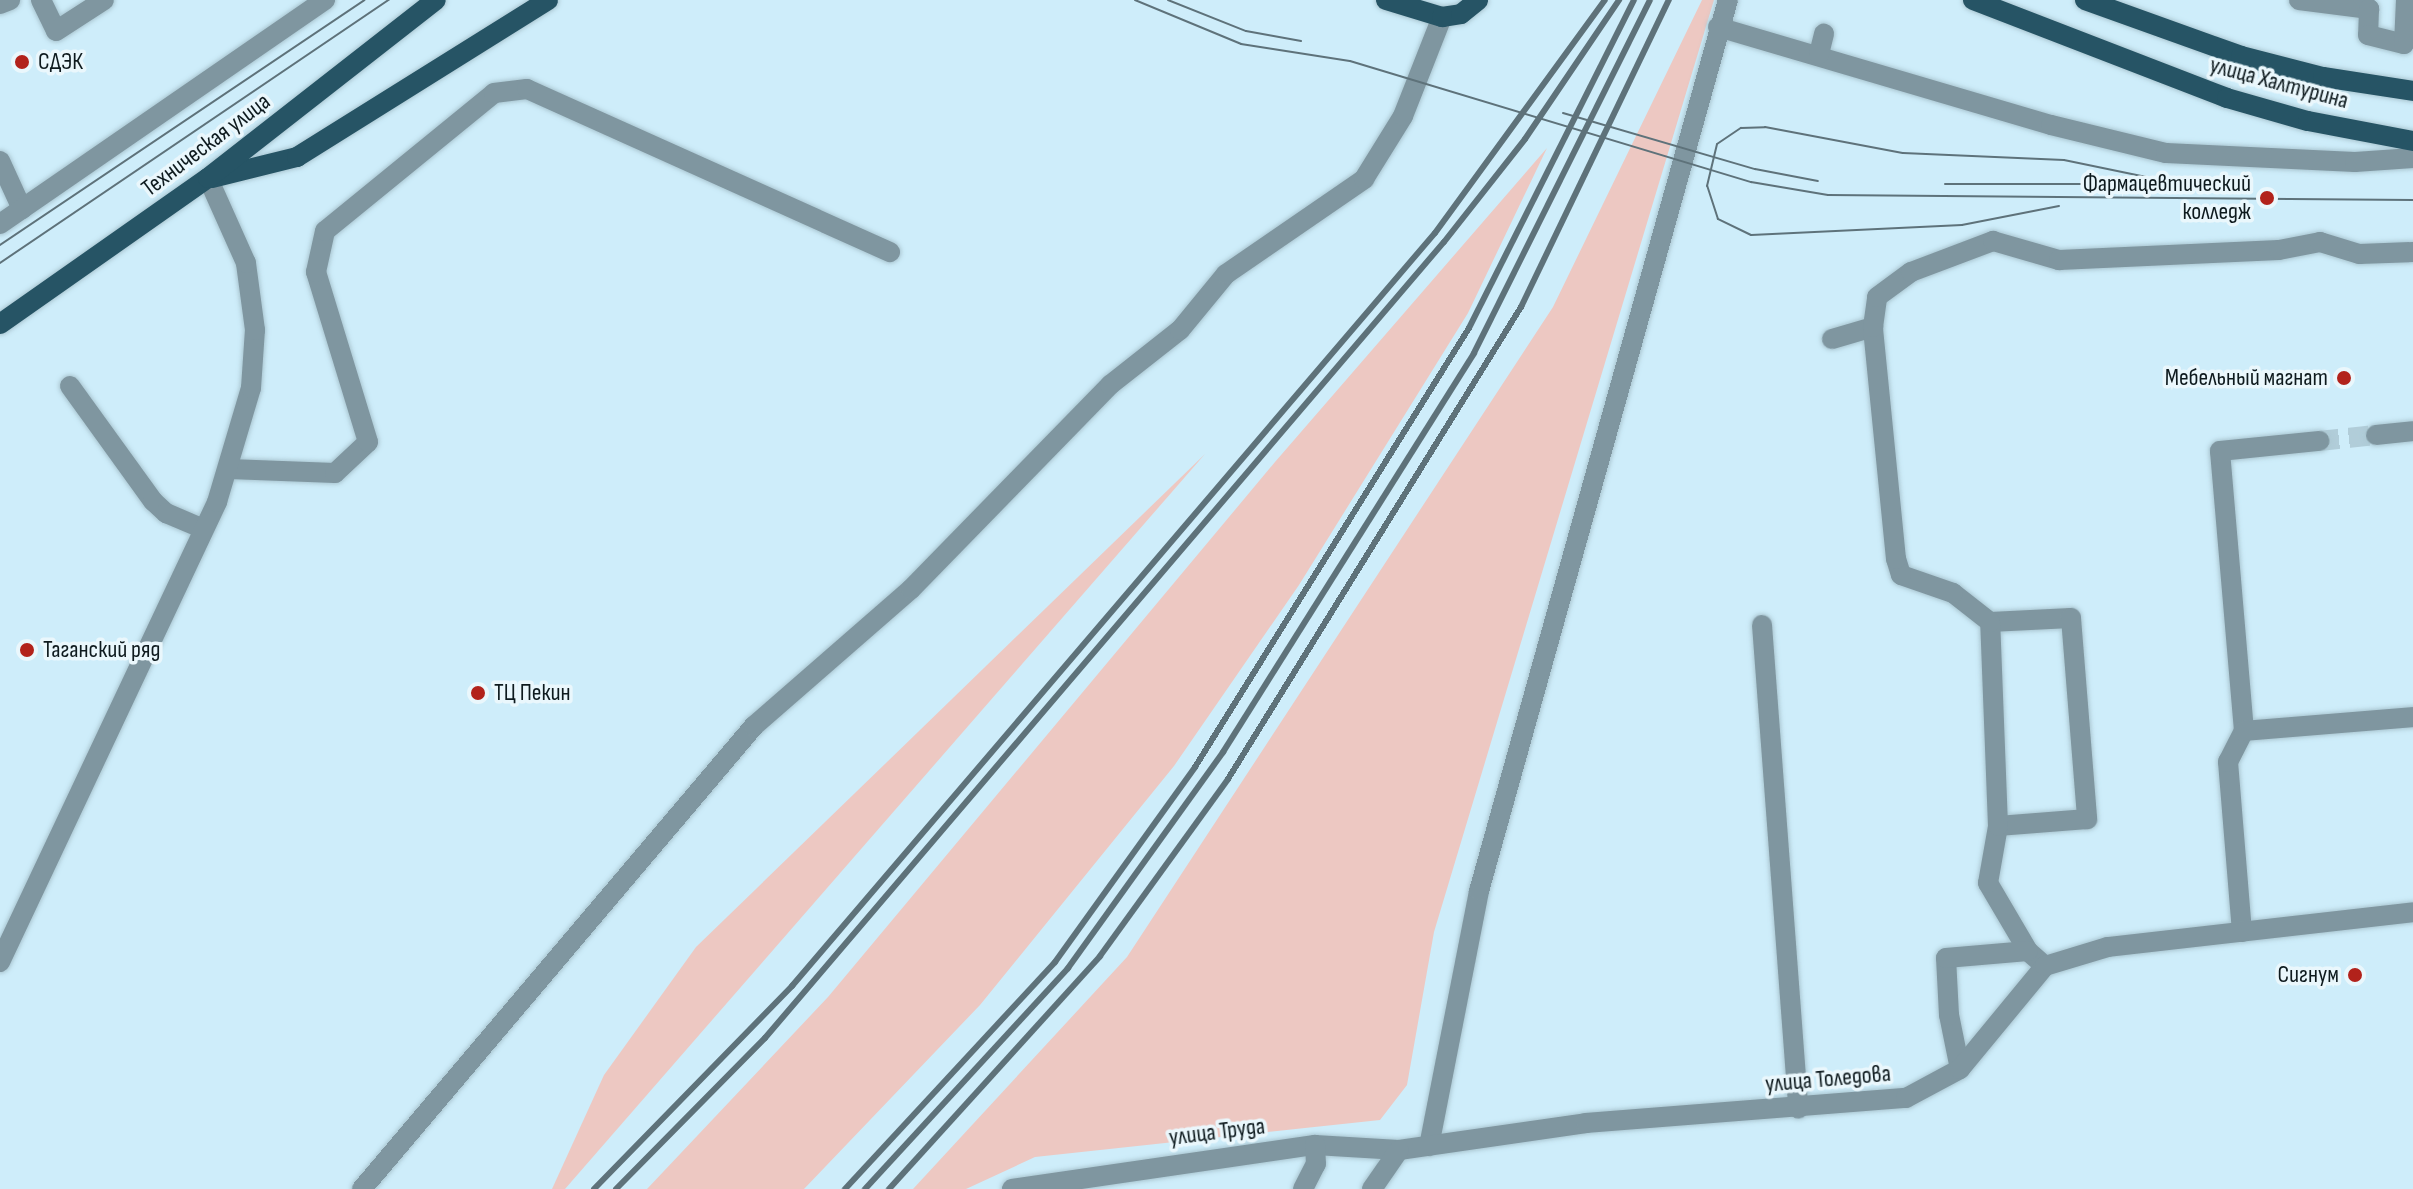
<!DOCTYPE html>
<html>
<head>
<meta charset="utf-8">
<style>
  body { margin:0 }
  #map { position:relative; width:2413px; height:1189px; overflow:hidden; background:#ceedfa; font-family:"Sofia Sans Condensed",sans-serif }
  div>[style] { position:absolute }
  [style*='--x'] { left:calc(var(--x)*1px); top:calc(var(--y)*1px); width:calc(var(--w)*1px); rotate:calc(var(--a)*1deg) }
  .green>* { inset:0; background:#edc8c2 }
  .minor-tunnel>* { height:20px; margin-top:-10px; transform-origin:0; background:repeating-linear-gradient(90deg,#b1cdd9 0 20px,transparent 0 30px) }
  .roads { filter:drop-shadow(0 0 2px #abc7d2) drop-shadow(0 0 2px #abc7d2) }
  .minor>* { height:20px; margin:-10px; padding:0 10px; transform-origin:10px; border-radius:10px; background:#7f96a0 }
  .major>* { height:20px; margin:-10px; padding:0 10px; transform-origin:10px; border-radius:10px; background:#265465 }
  .tram>* { height:2px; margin:-1px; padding:0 1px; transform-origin:1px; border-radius:1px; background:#5e727a }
  .rail>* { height:6px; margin:-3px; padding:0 3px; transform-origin:3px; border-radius:3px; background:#5e727a }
  .dots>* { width:22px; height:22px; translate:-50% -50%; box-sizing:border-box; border:4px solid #eaf7fc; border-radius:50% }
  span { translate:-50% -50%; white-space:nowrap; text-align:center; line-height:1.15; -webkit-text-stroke:7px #eaf7fc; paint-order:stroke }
  .poi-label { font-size:24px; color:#0e1a1e }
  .left { translate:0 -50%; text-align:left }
  .right { translate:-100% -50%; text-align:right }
  .street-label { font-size:24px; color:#0e1a1e }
</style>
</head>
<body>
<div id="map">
  <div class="green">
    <div style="clip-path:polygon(1702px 0,1714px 0,1434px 932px,1407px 1085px,1380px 1120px,1035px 1157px,966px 1189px,913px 1189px,1127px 957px,1553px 307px)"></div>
    <div style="clip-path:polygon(1547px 148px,1468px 313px,1299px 585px,1174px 766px,980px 1005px,804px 1189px,647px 1189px,828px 997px,1275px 462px)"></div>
    <div style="clip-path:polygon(1205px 454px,565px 1189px,552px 1189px,604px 1075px,696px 947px)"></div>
  </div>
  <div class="minor-tunnel">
    <div style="--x:2319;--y:441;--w:57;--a:-6"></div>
  </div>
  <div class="roads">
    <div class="minor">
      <div style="--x:41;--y:0;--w:34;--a:64"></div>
      <div style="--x:56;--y:31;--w:57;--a:-32.9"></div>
      <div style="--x:2299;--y:0;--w:71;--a:7.3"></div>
      <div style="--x:2369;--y:9;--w:26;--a:92"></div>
      <div style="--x:2368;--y:35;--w:37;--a:14"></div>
      <div style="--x:2404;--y:44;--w:44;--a:-87.4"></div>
      <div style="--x:0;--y:4;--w:11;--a:-22"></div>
      <div style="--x:1718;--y:27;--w:347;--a:16.4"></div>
      <div style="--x:2051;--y:125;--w:118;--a:13.7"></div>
      <div style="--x:2166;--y:153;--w:189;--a:2.7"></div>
      <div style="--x:2355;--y:162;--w:58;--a:-3.9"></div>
      <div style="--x:1819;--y:54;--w:21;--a:-76"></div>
      <div style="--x:0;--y:161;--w:53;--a:65.4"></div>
      <div style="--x:0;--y:224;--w:395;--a:-34.6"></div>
      <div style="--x:1832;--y:339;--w:43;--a:-16.3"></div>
      <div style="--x:70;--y:386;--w:142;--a:54.2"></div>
      <div style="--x:153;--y:501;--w:18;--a:43"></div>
      <div style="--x:166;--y:513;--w:38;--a:23"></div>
      <div style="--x:2376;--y:435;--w:37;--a:-6"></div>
      <div style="--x:229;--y:469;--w:106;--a:2.2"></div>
      <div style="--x:335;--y:473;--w:45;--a:-43.2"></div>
      <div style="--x:368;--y:442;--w:178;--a:-107"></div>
      <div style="--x:316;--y:272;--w:42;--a:-77.6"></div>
      <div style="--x:325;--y:231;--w:218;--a:-39.2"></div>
      <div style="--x:494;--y:93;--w:33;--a:-7"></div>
      <div style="--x:527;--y:89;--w:398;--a:24.2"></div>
      <div style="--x:1990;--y:622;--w:81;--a:-2.8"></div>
      <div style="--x:2071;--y:618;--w:202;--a:85.4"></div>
      <div style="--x:2087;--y:819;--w:89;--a:175.5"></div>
      <div style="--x:1762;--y:625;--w:485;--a:85.7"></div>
      <div style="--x:2244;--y:731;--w:281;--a:-94.9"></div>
      <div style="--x:2220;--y:451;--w:100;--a:-5.8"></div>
      <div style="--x:2242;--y:932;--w:171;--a:-94.7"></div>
      <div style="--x:2228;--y:762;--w:35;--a:-63"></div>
      <div style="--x:2244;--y:731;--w:170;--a:-4.7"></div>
      <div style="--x:0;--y:962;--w:509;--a:-64.74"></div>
      <div style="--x:217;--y:502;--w:119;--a:-73.4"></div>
      <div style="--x:251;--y:388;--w:58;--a:-86.1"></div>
      <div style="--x:255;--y:330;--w:68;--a:-97.7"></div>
      <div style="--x:246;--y:263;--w:93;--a:-114.1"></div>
      <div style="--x:2045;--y:966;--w:23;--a:-139"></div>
      <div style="--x:2028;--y:951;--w:79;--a:-120.5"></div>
      <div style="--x:1988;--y:883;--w:58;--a:-80"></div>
      <div style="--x:1998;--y:826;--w:204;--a:-92.2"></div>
      <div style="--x:1990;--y:622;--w:47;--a:-141.9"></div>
      <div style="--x:1953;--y:593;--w:55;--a:-160.9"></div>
      <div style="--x:1901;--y:575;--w:17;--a:-107"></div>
      <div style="--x:1896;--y:559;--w:233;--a:-95.7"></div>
      <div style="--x:1873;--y:327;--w:30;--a:-82"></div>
      <div style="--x:1877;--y:297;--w:42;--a:-36.3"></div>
      <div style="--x:1911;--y:272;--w:88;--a:-20.7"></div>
      <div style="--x:1993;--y:241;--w:69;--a:16.1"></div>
      <div style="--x:2059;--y:260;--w:220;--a:-2.6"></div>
      <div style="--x:2279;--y:250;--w:42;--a:-11"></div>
      <div style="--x:2320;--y:242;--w:41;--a:17.1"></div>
      <div style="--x:2359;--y:254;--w:54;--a:-2.1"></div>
      <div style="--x:1960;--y:1069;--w:55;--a:-101.5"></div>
      <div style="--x:1949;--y:1015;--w:57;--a:-93"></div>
      <div style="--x:1946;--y:958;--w:82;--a:-4.9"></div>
      <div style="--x:1429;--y:1146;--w:260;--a:-78.9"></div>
      <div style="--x:1479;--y:891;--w:925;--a:-74.39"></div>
      <div style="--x:362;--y:1189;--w:607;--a:-49.75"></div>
      <div style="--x:754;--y:726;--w:208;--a:-41.1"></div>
      <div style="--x:911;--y:589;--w:285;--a:-45.7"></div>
      <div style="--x:1110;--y:385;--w:89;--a:-38.2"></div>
      <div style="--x:1180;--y:330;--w:72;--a:-50.6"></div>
      <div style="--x:1226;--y:274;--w:168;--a:-34.5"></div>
      <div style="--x:1364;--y:179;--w:74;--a:-58.2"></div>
      <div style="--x:1403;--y:116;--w:106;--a:-68.5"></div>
      <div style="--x:1012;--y:1189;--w:306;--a:-8.3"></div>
      <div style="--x:1315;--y:1145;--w:84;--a:3.4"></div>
      <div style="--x:1399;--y:1150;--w:189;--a:-8.2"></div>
      <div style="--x:1586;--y:1123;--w:321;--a:-4.5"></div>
      <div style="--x:1906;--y:1098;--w:61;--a:-28.2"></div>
      <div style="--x:1960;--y:1069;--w:134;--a:-50.5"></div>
      <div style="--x:2045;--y:966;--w:66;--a:-16.8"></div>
      <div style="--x:2108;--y:947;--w:307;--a:-6.5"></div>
      <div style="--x:1303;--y:1189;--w:28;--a:-63"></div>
      <div style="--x:1316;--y:1164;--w:19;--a:-93"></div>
      <div style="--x:1372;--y:1189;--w:47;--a:-55.3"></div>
    </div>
    <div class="major">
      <div style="--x:1386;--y:0;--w:59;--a:16.9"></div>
      <div style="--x:1442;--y:17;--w:19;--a:-9"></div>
      <div style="--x:1461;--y:14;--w:22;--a:-39"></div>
      <div style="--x:1973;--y:0;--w:272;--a:21.1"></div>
      <div style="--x:2227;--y:98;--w:84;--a:15.9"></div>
      <div style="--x:2308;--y:121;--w:107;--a:10.8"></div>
      <div style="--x:2085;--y:0;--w:166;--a:19.7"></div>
      <div style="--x:2241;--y:56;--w:85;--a:14.4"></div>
      <div style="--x:2323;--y:77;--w:91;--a:8.8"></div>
      <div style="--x:212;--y:178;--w:88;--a:-13.9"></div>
      <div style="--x:297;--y:157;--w:296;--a:-32"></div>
      <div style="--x:0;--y:324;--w:254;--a:-35.1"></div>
      <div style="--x:208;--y:178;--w:289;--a:-38"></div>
    </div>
  </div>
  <div class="tram">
    <div style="--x:1135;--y:0;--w:115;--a:22.5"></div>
    <div style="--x:1241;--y:44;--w:110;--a:8.9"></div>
    <div style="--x:1350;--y:61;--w:419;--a:16.8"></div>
    <div style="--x:1751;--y:182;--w:78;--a:9.6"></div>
    <div style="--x:1828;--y:195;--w:585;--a:0.49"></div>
    <div style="--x:1168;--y:0;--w:84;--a:21.7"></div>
    <div style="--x:1246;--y:31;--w:56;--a:10.3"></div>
    <div style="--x:1563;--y:113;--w:200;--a:16.3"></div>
    <div style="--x:1755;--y:169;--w:64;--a:10.8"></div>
    <div style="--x:1945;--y:184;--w:232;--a:0"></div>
    <div style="--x:2177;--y:184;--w:36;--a:8"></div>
    <div style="--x:2059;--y:206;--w:99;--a:168.9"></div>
    <div style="--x:1962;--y:225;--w:211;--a:177.3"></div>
    <div style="--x:1751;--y:235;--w:37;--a:-154"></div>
    <div style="--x:1718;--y:219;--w:35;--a:-108"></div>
    <div style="--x:1707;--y:186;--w:43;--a:-76.6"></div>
    <div style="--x:1717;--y:144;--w:29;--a:-34"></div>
    <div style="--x:1741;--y:128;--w:24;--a:-2"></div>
    <div style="--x:1765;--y:127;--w:140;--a:10.7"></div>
    <div style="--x:1903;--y:153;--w:161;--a:2.5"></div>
    <div style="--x:2064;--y:160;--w:84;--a:11.7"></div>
    <div style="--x:0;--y:245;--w:439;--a:-33.9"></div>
    <div style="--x:0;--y:263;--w:470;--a:-34.1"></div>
  </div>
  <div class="rail">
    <div style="--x:594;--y:1189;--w:284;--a:-45.7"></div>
    <div style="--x:792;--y:986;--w:990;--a:-49.51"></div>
    <div style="--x:1435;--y:233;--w:288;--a:-53.9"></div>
    <div style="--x:616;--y:1189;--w:212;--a:-45.4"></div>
    <div style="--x:765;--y:1038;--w:1046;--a:-49.54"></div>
    <div style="--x:1444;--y:242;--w:131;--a:-51.8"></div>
    <div style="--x:1525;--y:139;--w:168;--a:-55.9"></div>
    <div style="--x:845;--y:1189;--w:309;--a:-47.2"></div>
    <div style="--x:1055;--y:962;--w:240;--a:-54.3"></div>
    <div style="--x:1195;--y:767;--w:517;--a:-58.03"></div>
    <div style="--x:1469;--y:328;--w:367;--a:-63.3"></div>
    <div style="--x:865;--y:1189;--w:300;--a:-47.4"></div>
    <div style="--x:1068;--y:968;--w:266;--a:-54.3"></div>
    <div style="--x:1223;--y:752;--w:471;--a:-57.8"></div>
    <div style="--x:1474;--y:353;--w:394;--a:-63.5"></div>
    <div style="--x:889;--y:1189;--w:314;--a:-47.8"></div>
    <div style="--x:1100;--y:956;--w:218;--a:-54.1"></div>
    <div style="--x:1228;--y:779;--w:556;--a:-58.17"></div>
    <div style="--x:1521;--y:307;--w:341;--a:-64.3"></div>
  </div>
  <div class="dots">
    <div style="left:22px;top:62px;background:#b2221b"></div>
    <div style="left:2267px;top:198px;background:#b2221b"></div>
    <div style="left:2344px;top:378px;background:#b2221b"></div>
    <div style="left:27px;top:650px;background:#b2221b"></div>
    <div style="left:478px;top:693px;background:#b2221b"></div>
    <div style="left:2355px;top:975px;background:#b2221b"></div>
  </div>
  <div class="poi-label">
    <span class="left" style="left:38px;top:62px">СДЭК</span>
    <span class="right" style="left:2251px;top:198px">Фармацевтический<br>колледж</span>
    <span class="right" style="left:2328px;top:378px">Мебельный магнат</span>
    <span class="left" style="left:43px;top:650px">Таганский ряд</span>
    <span class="left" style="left:494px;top:693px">ТЦ Пекин</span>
    <span class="right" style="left:2339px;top:975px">Сигнум</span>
  </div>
  <div class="street-label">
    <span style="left:2279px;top:83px;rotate:15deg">улица Халтурина</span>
    <span style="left:206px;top:145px;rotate:-37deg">Техническая улица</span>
    <span style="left:1828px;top:1079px;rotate:-5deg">улица Толедова</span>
    <span style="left:1217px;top:1132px;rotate:-7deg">улица Труда</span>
  </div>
</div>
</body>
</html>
